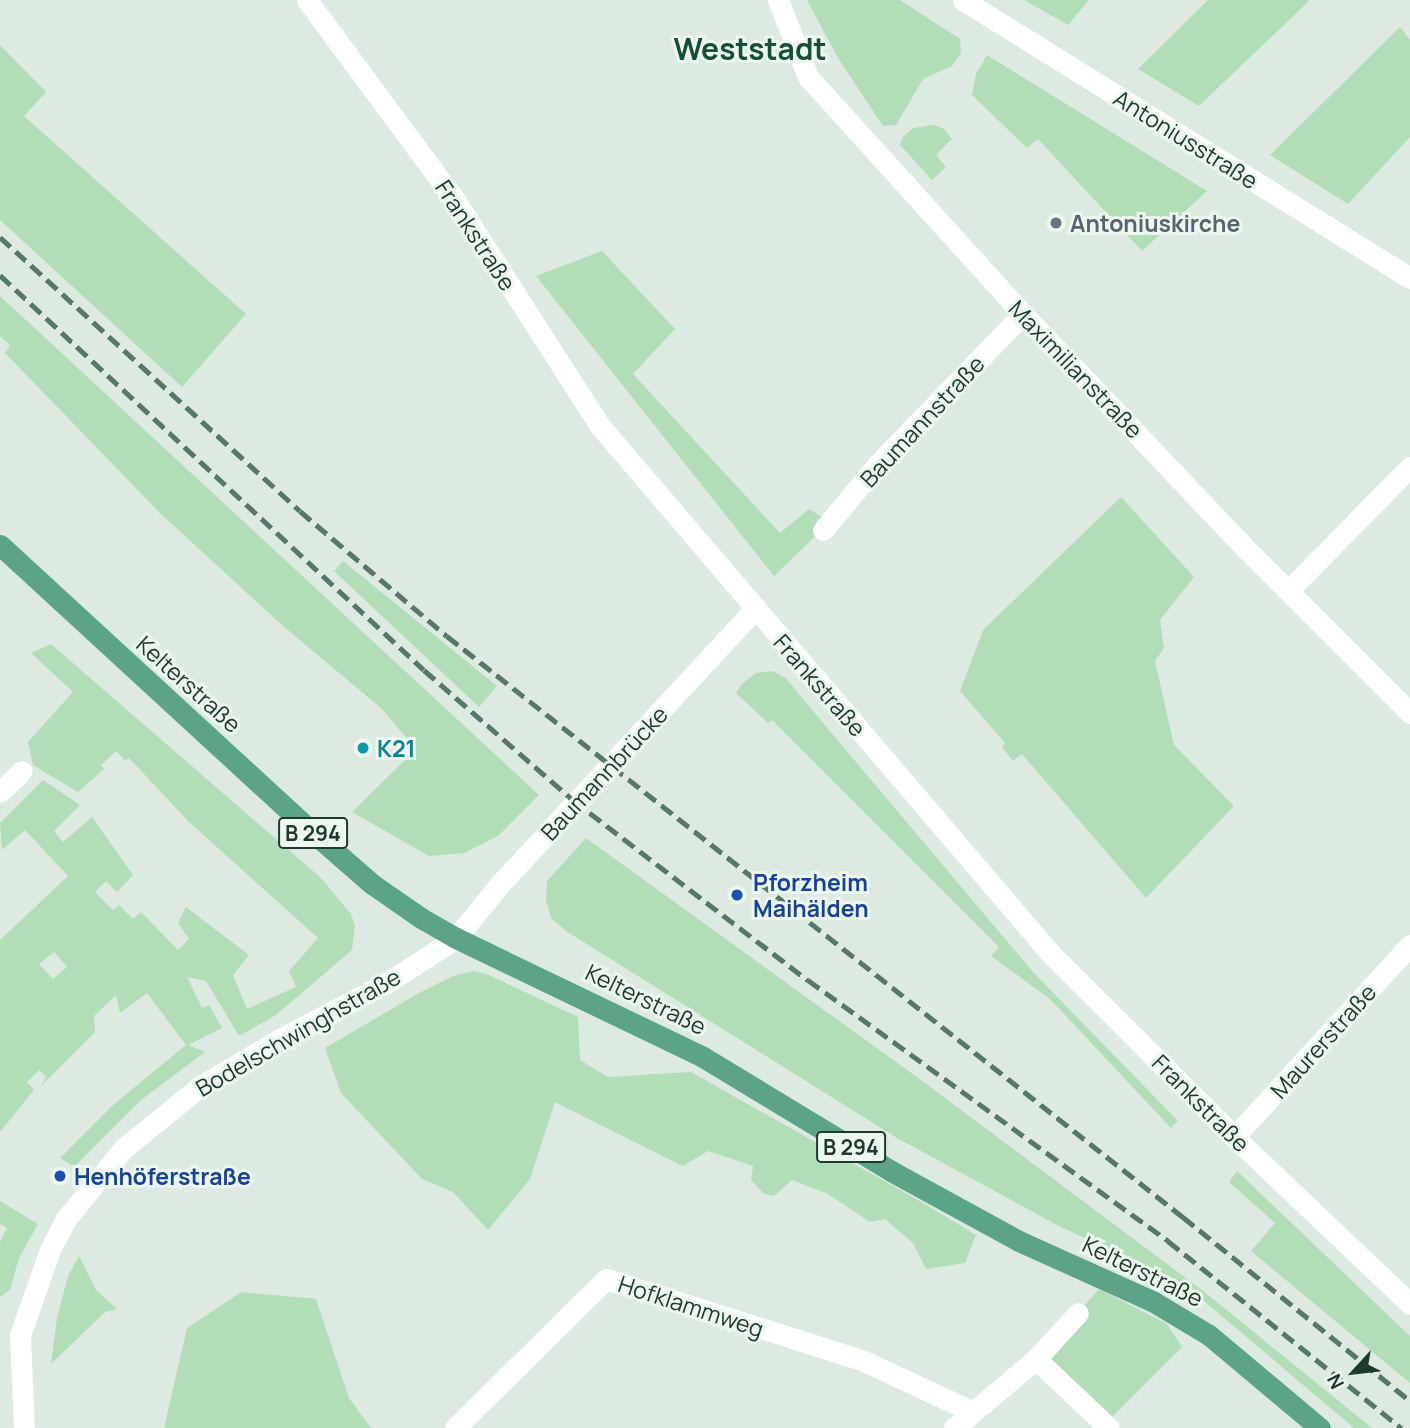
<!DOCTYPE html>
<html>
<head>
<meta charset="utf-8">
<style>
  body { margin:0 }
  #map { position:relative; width:1410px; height:1428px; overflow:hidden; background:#dceae2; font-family:Manrope,sans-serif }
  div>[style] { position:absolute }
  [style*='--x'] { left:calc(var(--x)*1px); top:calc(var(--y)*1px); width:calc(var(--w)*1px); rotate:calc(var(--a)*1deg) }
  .green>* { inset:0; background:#b2deb7 }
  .minor>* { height:21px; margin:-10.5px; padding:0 10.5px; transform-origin:10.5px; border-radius:10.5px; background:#fff }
  .major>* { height:21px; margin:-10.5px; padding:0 10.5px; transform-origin:10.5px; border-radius:10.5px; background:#5ca487 }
  .rail>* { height:5px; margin-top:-2.5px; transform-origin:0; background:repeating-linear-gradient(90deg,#567769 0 14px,transparent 0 21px) }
  .dots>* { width:19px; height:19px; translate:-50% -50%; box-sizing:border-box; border:4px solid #ecf7f0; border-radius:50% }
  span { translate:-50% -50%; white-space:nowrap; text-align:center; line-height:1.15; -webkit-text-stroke:6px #ecf7f0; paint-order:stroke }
  .shield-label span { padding:2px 5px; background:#ecf7f0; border:2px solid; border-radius:5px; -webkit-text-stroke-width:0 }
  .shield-label { font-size:21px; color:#1d3a2e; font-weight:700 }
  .street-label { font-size:23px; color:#1d3a2e }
  .worship-label { font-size:23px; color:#5b616d; font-weight:700 }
  .left { translate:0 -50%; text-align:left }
  .culture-label { font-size:23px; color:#0d838f; font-weight:700 }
  .transit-label { font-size:23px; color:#164399; font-weight:700 }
  .district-label { font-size:30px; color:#174e39; font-weight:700 }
  .north { position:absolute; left:1319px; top:1337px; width:70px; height:70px; -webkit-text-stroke:5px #ecf7f0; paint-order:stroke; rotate:243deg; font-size:19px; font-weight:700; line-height:28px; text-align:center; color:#1d3a2e }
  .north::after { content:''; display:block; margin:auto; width:24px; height:32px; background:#1d3a2e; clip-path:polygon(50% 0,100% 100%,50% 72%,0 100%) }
</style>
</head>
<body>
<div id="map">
  <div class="green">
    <div style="clip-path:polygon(807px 0,900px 0,960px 39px,961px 53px,952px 66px,923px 79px,896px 125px,883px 126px,838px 58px)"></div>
    <div style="clip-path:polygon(1024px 0,1089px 0,1068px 25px)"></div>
    <div style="clip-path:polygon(1208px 0,1310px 0,1199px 106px,1138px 69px)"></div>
    <div style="clip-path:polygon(1400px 27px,1410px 40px,1410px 137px,1348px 204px,1270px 155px)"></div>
    <div style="clip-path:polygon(0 45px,46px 92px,24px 116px,246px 314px,182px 387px,0 220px)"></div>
    <div style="clip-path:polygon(987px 55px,1207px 191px,1142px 251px,1038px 139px,1027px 148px,972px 95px,976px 74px)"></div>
    <div style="clip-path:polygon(934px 125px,944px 129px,952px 139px,936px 155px,946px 167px,932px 180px,900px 145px,903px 137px,913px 128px)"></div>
    <div style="clip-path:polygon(602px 251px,675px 329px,633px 374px,780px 533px,809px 509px,830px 522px,774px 576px,536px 276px)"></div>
    <div style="clip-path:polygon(0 296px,539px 795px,498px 836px,464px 853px,429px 856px,352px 812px,416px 749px,382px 709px,283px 626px,161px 514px,5px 353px,10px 345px,0 336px)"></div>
    <div style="clip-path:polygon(1121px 497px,1194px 577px,1160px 620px,1164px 648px,1155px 661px,1174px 745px,1234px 806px,1146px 898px,1022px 754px,1013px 761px,1002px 747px,1005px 743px,960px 691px,983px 630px)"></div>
    <div style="clip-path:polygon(343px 561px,497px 686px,479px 707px,334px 571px)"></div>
    <div style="clip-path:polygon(evenodd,51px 644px,321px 878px,351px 914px,355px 926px,352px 950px,276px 1015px,239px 1036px,206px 981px,187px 977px,202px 1008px,209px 1005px,222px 1028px,188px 1045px,205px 1052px,141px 1100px,74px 1167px,60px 1158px,112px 1106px,186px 1045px,147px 993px,120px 1013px,116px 995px,94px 1016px,95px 1032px,41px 1086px,46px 1077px,39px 1070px,27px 1082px,34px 1090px,0 1132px,0 940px,68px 876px,25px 830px,2px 850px,0 823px,43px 780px,80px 805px,54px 831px,63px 842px,92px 817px,133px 875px,117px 892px,106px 881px,95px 892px,113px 910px,119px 905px,133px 919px,141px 912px,178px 950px,189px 939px,178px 923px,186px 907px,249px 955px,233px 975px,247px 1009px,296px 987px,289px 971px,318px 938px,189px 822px,129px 758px,125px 760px,116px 751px,101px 765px,104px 769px,78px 792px,33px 765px,28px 742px,73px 692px,31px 653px,51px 644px,54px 952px,67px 967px,53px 979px,39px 964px,54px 952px)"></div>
    <div style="clip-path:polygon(772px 671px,786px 678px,797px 692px,1033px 972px,1178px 1121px,1171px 1128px,1050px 999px,991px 956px,999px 947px,772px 720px,768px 723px,736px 693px,743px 683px,756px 673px)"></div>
    <div style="clip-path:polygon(586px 838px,921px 1080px,1202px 1290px,1372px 1428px,1354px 1428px,1198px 1296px,1143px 1265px,1059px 1226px,897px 1138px,566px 931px,551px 918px,546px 900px,547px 881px)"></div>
    <div style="clip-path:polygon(474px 971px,489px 975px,578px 1017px,580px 1060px,608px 1077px,691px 1072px,923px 1203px,976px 1235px,965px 1263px,926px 1269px,913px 1243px,885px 1219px,870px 1222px,828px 1194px,792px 1180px,774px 1196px,763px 1193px,751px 1180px,753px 1166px,708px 1151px,683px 1166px,555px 1102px,530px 1179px,488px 1230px,453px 1192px,422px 1179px,341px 1093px,325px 1048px,419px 993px,453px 976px)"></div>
    <div style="clip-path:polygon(1237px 1171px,1410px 1336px,1410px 1383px,1251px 1251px,1275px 1223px,1229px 1182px)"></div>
    <div style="clip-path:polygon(0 1201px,38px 1224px,19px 1258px,10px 1290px,0 1297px,0 1242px,7px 1228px,0 1224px)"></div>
    <div style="clip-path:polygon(79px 1256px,96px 1290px,117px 1309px,105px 1312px,51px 1364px,57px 1318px,68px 1276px)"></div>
    <div style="clip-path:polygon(1099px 1289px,1167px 1324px,1182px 1347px,1105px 1424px,1036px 1359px)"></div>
    <div style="clip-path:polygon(241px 1292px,316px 1299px,349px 1398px,371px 1428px,164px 1428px,187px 1328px)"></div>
  </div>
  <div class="minor">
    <div style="--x:307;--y:0;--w:245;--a:53.5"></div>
    <div style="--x:453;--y:197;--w:272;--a:57.3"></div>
    <div style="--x:600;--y:426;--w:694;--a:49.5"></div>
    <div style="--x:1051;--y:954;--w:279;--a:44.9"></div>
    <div style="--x:1249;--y:1151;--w:222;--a:43.5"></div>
    <div style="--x:778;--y:0;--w:83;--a:68.7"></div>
    <div style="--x:808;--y:77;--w:320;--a:47.8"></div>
    <div style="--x:1023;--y:314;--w:325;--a:46.5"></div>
    <div style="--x:1247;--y:550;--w:231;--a:45"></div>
    <div style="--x:963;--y:0;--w:526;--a:31.88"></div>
    <div style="--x:823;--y:530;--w:85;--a:-50.3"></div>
    <div style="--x:877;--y:465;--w:210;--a:-46"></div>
    <div style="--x:1288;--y:591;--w:174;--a:-45.5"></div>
    <div style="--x:0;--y:792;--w:30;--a:-44"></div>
    <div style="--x:1235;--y:1136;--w:259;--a:-47.5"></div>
    <div style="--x:1036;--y:1359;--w:100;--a:43.4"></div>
    <div style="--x:24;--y:1428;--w:93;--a:-92.5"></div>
    <div style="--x:20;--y:1335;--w:90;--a:-70.6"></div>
    <div style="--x:50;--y:1250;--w:34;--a:-63"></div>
    <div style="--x:65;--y:1220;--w:93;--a:-50.7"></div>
    <div style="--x:124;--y:1148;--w:97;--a:-39.1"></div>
    <div style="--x:199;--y:1087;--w:92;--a:-30.7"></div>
    <div style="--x:278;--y:1040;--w:124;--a:-27.8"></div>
    <div style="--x:388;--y:982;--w:81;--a:-32.9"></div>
    <div style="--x:456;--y:938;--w:70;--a:-50.8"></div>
    <div style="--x:500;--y:884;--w:375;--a:-47.2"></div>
    <div style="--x:455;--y:1428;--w:212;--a:-44.6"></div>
    <div style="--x:606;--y:1279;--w:271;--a:17.6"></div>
    <div style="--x:864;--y:1361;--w:118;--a:25"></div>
    <div style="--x:954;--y:1428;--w:107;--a:-40.1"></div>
    <div style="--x:1036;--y:1359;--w:62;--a:-47.6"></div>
  </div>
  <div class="major">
    <div style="--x:0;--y:545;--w:430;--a:42.6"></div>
    <div style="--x:317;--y:836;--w:73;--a:41.1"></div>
    <div style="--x:372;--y:884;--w:60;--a:34.8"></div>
    <div style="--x:421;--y:918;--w:40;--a:29.7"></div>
    <div style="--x:456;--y:938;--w:274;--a:25.7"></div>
    <div style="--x:703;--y:1057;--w:220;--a:31.2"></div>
    <div style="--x:891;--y:1171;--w:146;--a:28.7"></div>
    <div style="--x:1019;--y:1241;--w:148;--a:24.3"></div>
    <div style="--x:1154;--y:1302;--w:64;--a:31"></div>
    <div style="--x:1209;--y:1335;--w:145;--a:40"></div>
  </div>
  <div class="rail">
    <div style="--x:0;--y:237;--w:406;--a:42.4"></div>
    <div style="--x:300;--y:511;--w:193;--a:40.4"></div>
    <div style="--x:447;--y:636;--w:938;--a:38.29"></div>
    <div style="--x:1183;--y:1217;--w:292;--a:39"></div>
    <div style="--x:0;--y:275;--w:579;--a:42.97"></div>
    <div style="--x:424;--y:670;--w:198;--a:41.1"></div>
    <div style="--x:573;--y:800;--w:296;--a:37.5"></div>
    <div style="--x:808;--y:980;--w:445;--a:35.9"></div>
    <div style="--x:1168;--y:1241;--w:299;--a:38.7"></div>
  </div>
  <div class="dots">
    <div style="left:1056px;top:223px;background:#6b7280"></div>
    <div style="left:363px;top:748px;background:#0f9aa8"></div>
    <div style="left:737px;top:895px;background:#1a4fb4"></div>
    <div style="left:60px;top:1176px;background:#1a4fb4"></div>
  </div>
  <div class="shield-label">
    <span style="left:313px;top:833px">B 294</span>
    <span style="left:851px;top:1147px">B 294</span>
  </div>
  <div class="street-label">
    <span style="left:1186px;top:139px;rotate:32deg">Antoniusstraße</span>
    <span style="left:476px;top:235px;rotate:57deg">Frankstraße</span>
    <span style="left:1076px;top:369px;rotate:46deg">Maximilianstraße</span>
    <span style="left:922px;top:421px;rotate:-47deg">Baumannstraße</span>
    <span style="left:189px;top:684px;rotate:42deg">Kelterstraße</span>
    <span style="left:820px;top:685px;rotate:49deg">Frankstraße</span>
    <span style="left:604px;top:773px;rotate:-47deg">Baumannbrücke</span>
    <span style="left:646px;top:999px;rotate:26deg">Kelterstraße</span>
    <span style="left:298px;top:1032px;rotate:-30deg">Bodelschwinghstraße</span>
    <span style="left:1323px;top:1041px;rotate:-48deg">Maurerstraße</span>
    <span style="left:1201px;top:1103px;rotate:45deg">Frankstraße</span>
    <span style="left:1143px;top:1271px;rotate:26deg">Kelterstraße</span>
    <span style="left:691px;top:1306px;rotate:18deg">Hofklammweg</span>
  </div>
  <div class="worship-label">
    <span class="left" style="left:1070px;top:223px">Antoniuskirche</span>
  </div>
  <div class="culture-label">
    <span class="left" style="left:377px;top:748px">K21</span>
  </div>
  <div class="transit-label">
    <span class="left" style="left:753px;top:895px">Pforzheim<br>Maihälden</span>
    <span class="left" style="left:74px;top:1176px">Henhöferstraße</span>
  </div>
  <div class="district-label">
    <span style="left:750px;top:49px">Weststadt</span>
  </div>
  <div class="north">N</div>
</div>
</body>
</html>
